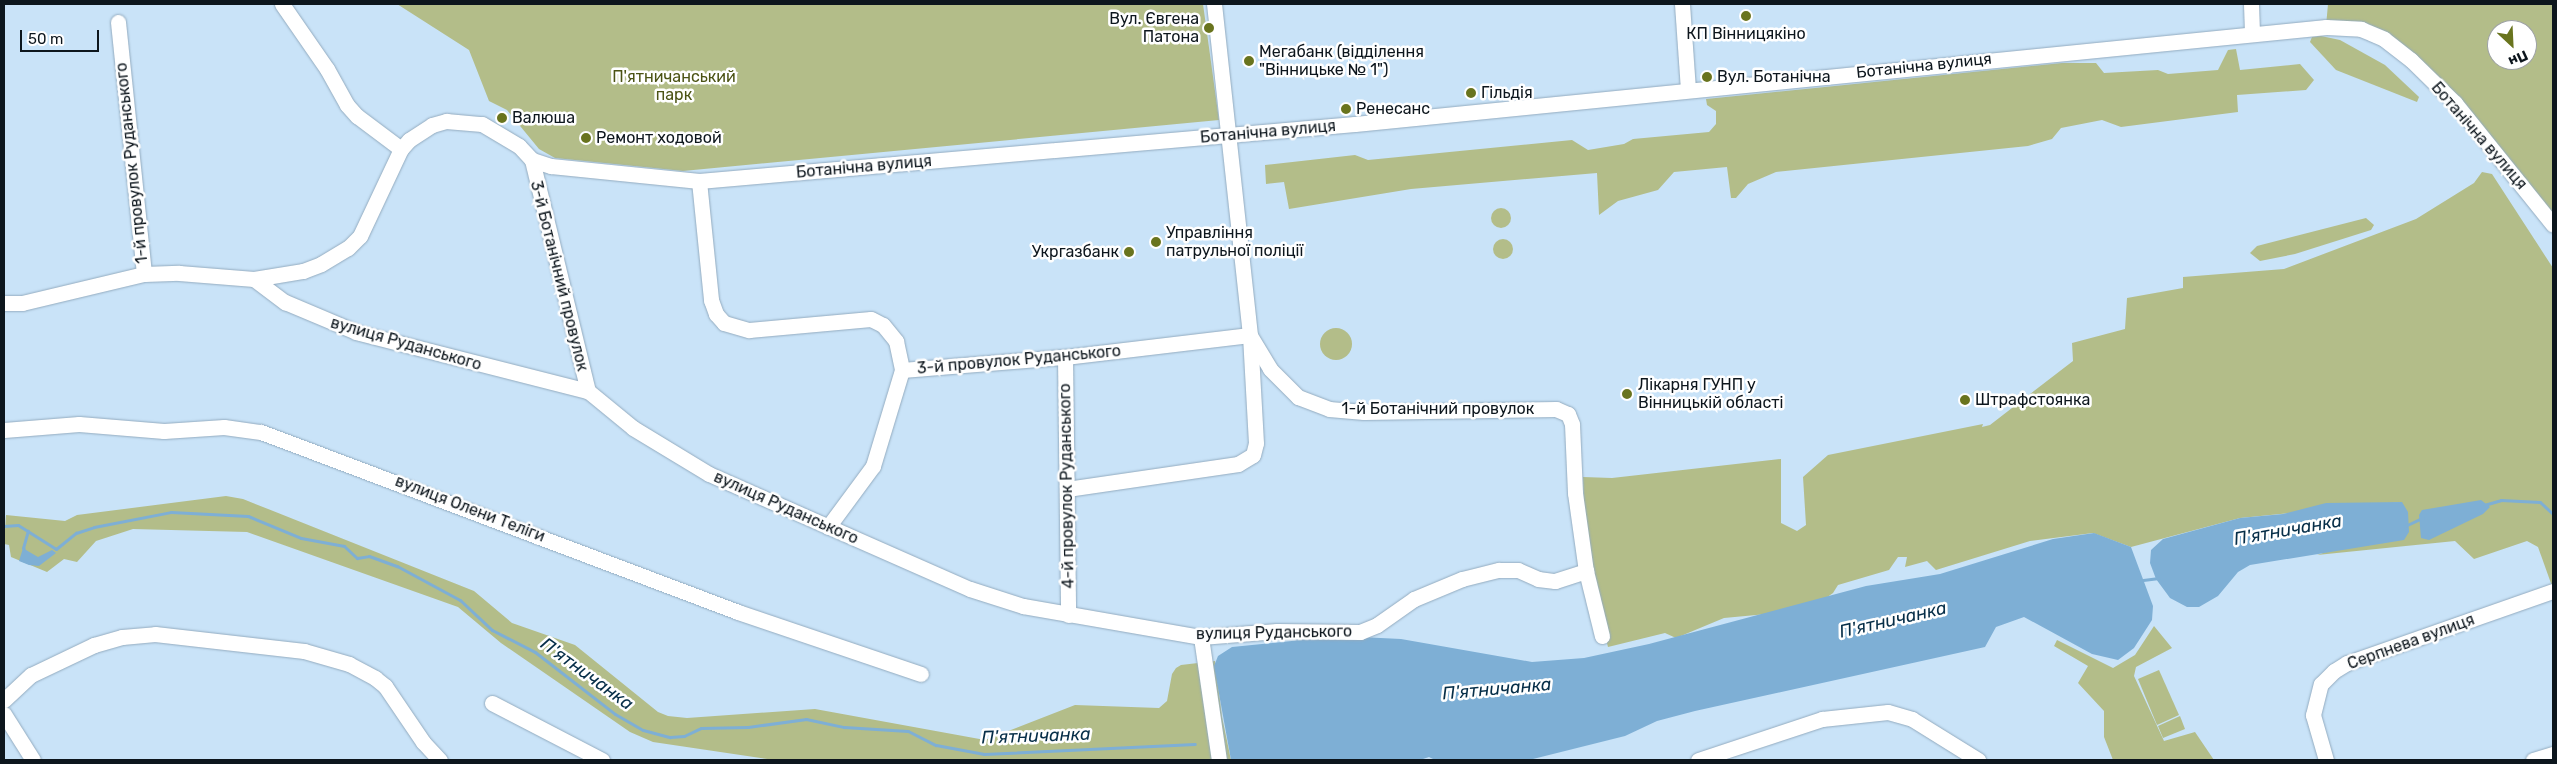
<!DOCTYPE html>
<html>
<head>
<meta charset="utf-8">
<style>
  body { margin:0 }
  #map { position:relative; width:2557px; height:764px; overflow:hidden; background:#c9e3f8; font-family:Rubik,sans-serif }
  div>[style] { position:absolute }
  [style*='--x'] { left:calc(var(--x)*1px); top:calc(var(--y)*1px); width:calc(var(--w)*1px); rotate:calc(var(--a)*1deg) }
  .green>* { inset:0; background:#b3bd89 }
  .round { border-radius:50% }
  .water>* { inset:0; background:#7eafd5 }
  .stream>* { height:3px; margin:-1.5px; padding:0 1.5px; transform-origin:1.5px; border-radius:1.5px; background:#7eafd5 }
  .roads { filter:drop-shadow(0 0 1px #93abbf) drop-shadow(0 0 1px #93abbf) }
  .minor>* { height:15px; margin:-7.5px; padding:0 7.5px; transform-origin:7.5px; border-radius:7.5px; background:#fff }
  .dots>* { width:14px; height:14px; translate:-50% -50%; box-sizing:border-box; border:2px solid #fff; border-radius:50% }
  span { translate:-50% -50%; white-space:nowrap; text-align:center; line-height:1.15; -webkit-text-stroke:5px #fff; paint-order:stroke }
  .poi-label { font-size:16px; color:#0d161d }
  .right { translate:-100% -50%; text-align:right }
  .left { translate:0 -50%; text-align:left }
  .street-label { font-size:16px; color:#0d161d }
  .park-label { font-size:16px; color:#4b5314 }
  .water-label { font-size:18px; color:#062e48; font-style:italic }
  .frame { position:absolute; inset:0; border:5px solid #0d161d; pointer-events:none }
  .north { position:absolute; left:2487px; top:20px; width:50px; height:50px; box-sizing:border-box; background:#fff; border:1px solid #9ea2a5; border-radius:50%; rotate:155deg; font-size:14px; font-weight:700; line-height:20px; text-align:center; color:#0d161d }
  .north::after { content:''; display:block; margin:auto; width:18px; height:22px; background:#69741e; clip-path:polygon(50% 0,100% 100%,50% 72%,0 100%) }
  .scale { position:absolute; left:20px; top:30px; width:79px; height:22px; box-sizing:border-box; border:2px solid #0d161d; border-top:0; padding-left:6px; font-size:15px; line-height:18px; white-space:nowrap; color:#0d161d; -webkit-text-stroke:4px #fff; paint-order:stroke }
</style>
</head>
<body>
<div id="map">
  <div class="green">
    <div style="clip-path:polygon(397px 4px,1203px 4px,1219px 120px,683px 171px,555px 158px,539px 149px,507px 110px,489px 101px,469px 50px)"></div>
    <div style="clip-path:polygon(evenodd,2328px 4px,2553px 4px,2553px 222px,2386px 37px,2326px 26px,2328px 4px,2497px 30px,2527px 30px,2527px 60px,2497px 60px,2497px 30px)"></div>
    <div style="clip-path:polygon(2321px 36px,2340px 40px,2385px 65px,2419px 97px,2417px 102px,2336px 70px,2310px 42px,2312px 37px)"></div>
    <div style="clip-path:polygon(2236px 49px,2240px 70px,2300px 64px,2314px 80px,2306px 90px,2237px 95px,2238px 112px,2121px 127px,2102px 120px,2061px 128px,2052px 139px,2028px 146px,1776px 172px,1748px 184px,1736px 198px,1731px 198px,1727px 167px,1674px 172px,1658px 190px,1618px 201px,1599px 215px,1597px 173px,1411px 189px,1289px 209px,1284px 182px,1266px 184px,1265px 165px,1355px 155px,1368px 160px,1572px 140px,1588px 150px,1624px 144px,1633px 139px,1709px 132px,1716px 124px,1716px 111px,1707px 105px,1706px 99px,2062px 63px,2096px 63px,2104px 73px,2158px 70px,2168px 74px,2218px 70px,2228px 50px)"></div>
    <div style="clip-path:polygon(2482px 172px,2492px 174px,2553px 268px,2553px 589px,2538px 547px,2527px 541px,2474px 559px,2455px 541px,2317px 555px,2329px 551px,2402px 502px,2240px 518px,2131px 547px,2093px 533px,2030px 541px,1936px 570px,1927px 561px,1905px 567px,1907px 557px,1898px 557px,1889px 570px,1838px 585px,1833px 593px,1809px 610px,1724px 618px,1676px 638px,1665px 633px,1608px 647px,1594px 594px,1585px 537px,1583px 477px,1612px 478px,1781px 459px,1781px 523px,1797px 531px,1806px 525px,1803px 477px,1828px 455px,1983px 424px,1982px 427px,1990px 425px,2073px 361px,2072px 343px,2125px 329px,2127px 298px,2183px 288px,2183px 277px,2284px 269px,2416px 219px,2474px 183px)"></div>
    <div class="round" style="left:1491px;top:208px;width:20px;height:20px"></div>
    <div style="clip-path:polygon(2366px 218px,2374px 225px,2371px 230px,2295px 254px,2260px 261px,2250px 253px,2257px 246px)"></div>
    <div class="round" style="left:1493px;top:239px;width:20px;height:20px"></div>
    <div class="round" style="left:1320px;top:328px;width:32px;height:32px"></div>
    <div style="clip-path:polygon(226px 496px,243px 499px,474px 591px,512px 623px,575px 645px,658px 712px,668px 716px,687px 718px,815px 709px,985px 740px,1075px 705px,1159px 708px,1167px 701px,1172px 674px,1176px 668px,1181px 665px,1215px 661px,1222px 717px,1231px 760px,774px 760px,653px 742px,630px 732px,501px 643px,458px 607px,247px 532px,133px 529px,96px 541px,77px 562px,64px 559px,47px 572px,11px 557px,9px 545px,4px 544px,6px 515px,65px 521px,77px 515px)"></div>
    <div style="clip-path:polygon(2154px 626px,2172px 648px,2136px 667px,2134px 676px,2164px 741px,2195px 732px,2214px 760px,2113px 760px,2104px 737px,2104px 711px,2078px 683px,2088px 666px,2054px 646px,2057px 640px,2113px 668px,2135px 655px)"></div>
    <div style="clip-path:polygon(2159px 670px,2179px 715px,2157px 725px,2138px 679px)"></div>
    <div style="clip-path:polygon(2180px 716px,2185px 729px,2163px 738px,2158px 726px)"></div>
  </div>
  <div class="water">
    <div style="clip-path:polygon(2481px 500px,2490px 507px,2483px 514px,2429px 540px,2421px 538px,2419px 515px,2422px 510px)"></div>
    <div style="clip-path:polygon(2402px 502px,2408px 512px,2409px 532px,2404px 540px,2250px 565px,2238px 572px,2218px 596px,2199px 607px,2187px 607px,2170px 598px,2156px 579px,2150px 563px,2151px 550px,2163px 539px,2240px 518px,2283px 514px,2326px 503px)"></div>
    <div style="clip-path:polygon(2094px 533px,2131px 547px,2153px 606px,2152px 620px,2134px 648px,2118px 660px,2092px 654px,2024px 617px,1996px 627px,1985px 647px,1695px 711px,1657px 721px,1625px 736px,1529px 760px,1435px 760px,1429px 757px,1420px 760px,1231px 760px,1214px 666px,1218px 656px,1232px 647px,1340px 636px,1401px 639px,1532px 662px,1584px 658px,1649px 644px,1866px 586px,1940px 574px,2053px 539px)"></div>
    <div style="clip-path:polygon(24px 545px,26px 550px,38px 557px,52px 550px,56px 553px,39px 566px,29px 565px,19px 561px)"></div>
  </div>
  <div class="stream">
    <div style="--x:2484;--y:505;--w:18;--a:-16"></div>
    <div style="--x:2501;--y:500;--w:39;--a:3"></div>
    <div style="--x:2540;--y:502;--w:18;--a:43"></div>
    <div style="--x:4;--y:526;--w:14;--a:-4"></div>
    <div style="--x:18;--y:525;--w:45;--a:32.3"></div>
    <div style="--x:56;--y:549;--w:26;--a:-39"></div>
    <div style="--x:76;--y:533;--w:19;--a:-18"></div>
    <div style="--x:94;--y:527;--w:78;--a:-11"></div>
    <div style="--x:171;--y:512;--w:77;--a:3"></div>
    <div style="--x:248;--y:516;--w:57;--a:22.5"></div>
    <div style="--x:301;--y:538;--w:44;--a:10.5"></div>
    <div style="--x:344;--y:546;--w:18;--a:43"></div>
    <div style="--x:357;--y:558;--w:12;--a:-9"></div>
    <div style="--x:369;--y:556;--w:30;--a:20"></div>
    <div style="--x:397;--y:566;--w:72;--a:28.4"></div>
    <div style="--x:460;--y:600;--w:44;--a:43.2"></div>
    <div style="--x:492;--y:630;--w:48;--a:27.1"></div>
    <div style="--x:535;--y:652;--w:101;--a:37.8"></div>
    <div style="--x:615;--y:714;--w:32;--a:30"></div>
    <div style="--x:643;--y:730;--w:28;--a:15"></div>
    <div style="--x:670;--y:737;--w:14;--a:-4"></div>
    <div style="--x:684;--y:736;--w:19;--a:-25"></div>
    <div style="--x:701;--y:728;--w:47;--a:-1.2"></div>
    <div style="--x:748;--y:727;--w:59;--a:-7.9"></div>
    <div style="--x:806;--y:719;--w:39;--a:12"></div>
    <div style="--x:844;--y:727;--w:64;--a:3.6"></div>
    <div style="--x:908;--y:731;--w:31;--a:27"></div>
    <div style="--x:936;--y:745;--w:49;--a:10.6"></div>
    <div style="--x:984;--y:754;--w:211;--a:-2.7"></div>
    <div style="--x:2405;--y:526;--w:19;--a:-25"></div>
    <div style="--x:23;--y:548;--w:18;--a:-74"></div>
    <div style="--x:2143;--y:580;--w:16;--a:-7"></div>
  </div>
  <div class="roads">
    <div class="minor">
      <div style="--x:282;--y:4;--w:79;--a:55.3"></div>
      <div style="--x:327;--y:69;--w:41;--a:60.9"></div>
      <div style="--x:347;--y:105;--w:15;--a:48"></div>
      <div style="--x:357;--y:116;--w:55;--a:36.9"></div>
      <div style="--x:1682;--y:4;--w:86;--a:86"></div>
      <div style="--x:2251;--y:4;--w:29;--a:88"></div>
      <div style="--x:118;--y:22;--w:253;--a:84.1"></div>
      <div style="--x:532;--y:160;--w:238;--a:76.4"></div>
      <div style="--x:699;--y:181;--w:120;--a:84.2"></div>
      <div style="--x:711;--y:300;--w:15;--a:70"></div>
      <div style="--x:716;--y:314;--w:12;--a:48"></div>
      <div style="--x:724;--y:323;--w:26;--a:16"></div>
      <div style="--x:749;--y:330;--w:122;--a:-5.2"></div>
      <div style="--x:871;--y:319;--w:13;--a:27"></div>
      <div style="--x:883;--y:325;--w:21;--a:51"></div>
      <div style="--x:896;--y:341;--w:30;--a:78"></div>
      <div style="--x:254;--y:279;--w:39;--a:37"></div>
      <div style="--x:285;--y:302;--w:77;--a:22.9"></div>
      <div style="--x:356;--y:332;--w:239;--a:14.3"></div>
      <div style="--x:588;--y:391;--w:58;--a:39.4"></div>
      <div style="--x:633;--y:428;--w:89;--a:31.2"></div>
      <div style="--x:709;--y:474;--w:285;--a:23.8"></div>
      <div style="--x:970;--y:589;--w:56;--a:17.8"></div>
      <div style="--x:1023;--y:606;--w:181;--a:9.9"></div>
      <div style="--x:1201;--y:637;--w:76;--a:-4.5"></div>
      <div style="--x:1277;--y:631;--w:83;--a:0.7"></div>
      <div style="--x:1360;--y:632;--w:18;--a:-22"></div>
      <div style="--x:1377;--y:625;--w:45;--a:-35.1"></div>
      <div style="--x:1414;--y:599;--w:52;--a:-22.6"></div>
      <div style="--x:1462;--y:579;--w:38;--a:-14"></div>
      <div style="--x:1499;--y:570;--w:19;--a:0"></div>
      <div style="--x:1518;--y:570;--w:22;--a:24"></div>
      <div style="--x:1538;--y:579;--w:17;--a:7"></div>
      <div style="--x:1555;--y:581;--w:33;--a:-18"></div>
      <div style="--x:4;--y:303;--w:18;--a:0"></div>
      <div style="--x:22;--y:303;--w:125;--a:-13.4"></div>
      <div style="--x:144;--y:274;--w:35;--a:-2"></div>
      <div style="--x:179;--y:273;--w:75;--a:4.6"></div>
      <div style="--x:254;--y:279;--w:50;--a:-9.3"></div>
      <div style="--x:303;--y:271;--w:19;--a:-21"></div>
      <div style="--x:321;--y:264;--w:31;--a:-31"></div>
      <div style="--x:348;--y:248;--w:17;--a:-45"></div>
      <div style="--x:360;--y:236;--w:96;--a:-64.8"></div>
      <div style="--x:401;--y:149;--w:12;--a:-48"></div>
      <div style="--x:409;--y:140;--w:27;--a:-33"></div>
      <div style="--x:432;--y:125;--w:15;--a:-16"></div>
      <div style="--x:446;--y:121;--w:36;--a:5"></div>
      <div style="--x:482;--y:124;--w:43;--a:30.7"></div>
      <div style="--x:519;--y:146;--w:19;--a:47"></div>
      <div style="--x:532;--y:160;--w:20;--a:18"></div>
      <div style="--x:551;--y:166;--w:149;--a:5.8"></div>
      <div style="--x:699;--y:181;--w:658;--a:-4.97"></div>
      <div style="--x:1355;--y:124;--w:976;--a:-5.7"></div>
      <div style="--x:2326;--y:27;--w:35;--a:3"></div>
      <div style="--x:2361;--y:29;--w:25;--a:23"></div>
      <div style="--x:2384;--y:39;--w:34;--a:38"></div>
      <div style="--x:2411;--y:60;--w:62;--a:44.3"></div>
      <div style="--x:2455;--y:103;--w:156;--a:51.2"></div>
      <div style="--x:1251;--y:337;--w:37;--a:59"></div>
      <div style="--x:1270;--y:369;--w:40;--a:45"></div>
      <div style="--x:1298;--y:397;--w:33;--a:21"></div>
      <div style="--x:1329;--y:409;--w:35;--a:5"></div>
      <div style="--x:1364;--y:412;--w:192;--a:-0.9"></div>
      <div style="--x:1556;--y:409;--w:13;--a:23"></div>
      <div style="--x:1568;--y:414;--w:11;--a:68"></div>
      <div style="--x:1572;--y:424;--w:69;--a:87.5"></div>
      <div style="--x:1575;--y:493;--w:79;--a:82"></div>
      <div style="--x:1586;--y:571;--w:67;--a:76.2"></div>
      <div style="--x:1065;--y:357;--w:258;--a:89.3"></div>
      <div style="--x:4;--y:430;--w:75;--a:-4.6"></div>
      <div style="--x:79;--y:424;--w:85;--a:4.7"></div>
      <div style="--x:164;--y:431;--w:60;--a:-3.8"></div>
      <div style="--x:224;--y:427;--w:37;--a:8"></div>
      <div style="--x:261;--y:432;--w:510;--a:20.67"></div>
      <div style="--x:738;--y:612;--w:193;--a:18.7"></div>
      <div style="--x:1067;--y:489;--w:173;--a:-8.3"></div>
      <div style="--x:1238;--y:464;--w:17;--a:-31"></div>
      <div style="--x:1253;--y:455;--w:12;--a:-76"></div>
      <div style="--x:1256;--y:443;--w:108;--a:-93.2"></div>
      <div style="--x:1250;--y:335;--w:333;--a:-96.2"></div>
      <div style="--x:828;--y:527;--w:76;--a:-53.6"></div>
      <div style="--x:873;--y:466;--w:100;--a:-73.2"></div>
      <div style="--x:902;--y:370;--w:164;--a:-4.6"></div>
      <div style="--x:1065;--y:357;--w:186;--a:-6.8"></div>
      <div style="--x:1201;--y:637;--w:124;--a:81.7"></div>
      <div style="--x:4;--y:700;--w:37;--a:-43"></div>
      <div style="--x:31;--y:675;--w:70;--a:-25.5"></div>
      <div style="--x:94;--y:645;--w:29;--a:-16"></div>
      <div style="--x:122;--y:637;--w:33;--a:-5"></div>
      <div style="--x:155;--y:634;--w:150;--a:6.5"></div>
      <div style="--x:304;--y:651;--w:47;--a:16.1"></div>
      <div style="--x:349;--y:664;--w:30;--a:28"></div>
      <div style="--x:375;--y:678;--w:13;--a:39"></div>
      <div style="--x:385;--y:686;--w:68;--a:55.8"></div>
      <div style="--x:423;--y:742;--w:25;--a:47"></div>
      <div style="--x:492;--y:703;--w:124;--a:27.4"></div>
      <div style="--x:4;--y:714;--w:54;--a:57.8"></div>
      <div style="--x:1698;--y:760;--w:131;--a:-18.3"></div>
      <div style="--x:1822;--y:719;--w:66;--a:-6.1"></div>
      <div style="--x:1888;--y:712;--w:25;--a:16"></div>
      <div style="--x:1912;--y:719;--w:78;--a:31.8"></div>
      <div style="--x:2326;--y:760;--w:47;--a:-106.1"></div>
      <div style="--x:2313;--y:715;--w:32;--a:-76"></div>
      <div style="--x:2321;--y:684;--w:18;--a:-45"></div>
      <div style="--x:2334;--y:671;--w:15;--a:-32"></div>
      <div style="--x:2347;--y:663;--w:218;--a:-19.3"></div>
      <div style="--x:2533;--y:760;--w:21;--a:-17"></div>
    </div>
  </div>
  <div class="dots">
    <div style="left:1746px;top:16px;background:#69741e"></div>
    <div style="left:1209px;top:28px;background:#69741e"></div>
    <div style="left:1249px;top:61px;background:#69741e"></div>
    <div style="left:1707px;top:77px;background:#69741e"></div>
    <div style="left:1471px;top:93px;background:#69741e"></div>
    <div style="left:1346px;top:109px;background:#69741e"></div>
    <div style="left:502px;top:118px;background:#69741e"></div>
    <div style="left:586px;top:138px;background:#69741e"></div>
    <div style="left:1156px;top:242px;background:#69741e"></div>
    <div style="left:1129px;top:252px;background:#69741e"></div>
    <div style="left:1627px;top:394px;background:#69741e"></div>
    <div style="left:1965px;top:400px;background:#69741e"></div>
  </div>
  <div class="poi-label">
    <span class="right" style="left:1199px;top:28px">Вул. Євгена<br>Патона</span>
    <span style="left:1746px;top:34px">КП Вінницякіно</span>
    <span class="left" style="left:1259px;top:61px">Мегабанк (відділення<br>"Вінницьке № 1")</span>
    <span class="left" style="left:1717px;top:77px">Вул. Ботанічна</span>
    <span class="left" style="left:1481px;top:93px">Гільдія</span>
    <span class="left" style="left:1356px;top:109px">Ренесанс</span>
    <span class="left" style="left:512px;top:118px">Валюша</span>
    <span class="left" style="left:596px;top:138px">Ремонт ходовой</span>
    <span class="left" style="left:1166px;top:242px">Управління<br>патрульної поліції</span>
    <span class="right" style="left:1119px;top:252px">Укргазбанк</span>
    <span class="left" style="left:1638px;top:394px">Лікарня ГУНП у<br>Вінницькій області</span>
    <span class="left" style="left:1975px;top:400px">Штрафстоянка</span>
  </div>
  <div class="street-label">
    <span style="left:1924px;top:66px;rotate:-6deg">Ботанічна вулиця</span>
    <span style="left:1268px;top:132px;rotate:-5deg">Ботанічна вулиця</span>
    <span style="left:2479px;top:136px;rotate:49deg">Ботанічна вулиця</span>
    <span style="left:132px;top:163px;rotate:-96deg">1-й провулок Руданського</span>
    <span style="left:864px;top:167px;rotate:-5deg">Ботанічна вулиця</span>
    <span style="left:559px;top:276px;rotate:76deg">3-й Ботанічний провулок</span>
    <span style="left:406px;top:344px;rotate:16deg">вулиця Руданського</span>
    <span style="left:1019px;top:360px;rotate:-5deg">3-й провулок Руданського</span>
    <span style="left:1438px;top:409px">1-й Ботанічний провулок</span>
    <span style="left:1067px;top:486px;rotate:-91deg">4-й провулок Руданського</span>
    <span style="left:786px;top:508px;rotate:24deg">вулиця Руданського</span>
    <span style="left:470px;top:509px;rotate:21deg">вулиця Олени Теліги</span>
    <span style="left:1274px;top:633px;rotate:-1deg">вулиця Руданського</span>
    <span style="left:2411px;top:642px;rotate:-20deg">Серпнева вулиця</span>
  </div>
  <div class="park-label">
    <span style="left:674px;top:86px">П'ятничанський<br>парк</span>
  </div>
  <div class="water-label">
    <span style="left:2288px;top:530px;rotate:-10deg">П'ятничанка</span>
    <span style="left:1893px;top:620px;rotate:-13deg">П'ятничанка</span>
    <span style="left:587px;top:674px;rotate:36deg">П'ятничанка</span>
    <span style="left:1497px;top:689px;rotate:-5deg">П'ятничанка</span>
    <span style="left:1036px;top:736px;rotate:-2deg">П'ятничанка</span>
  </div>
  <div class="frame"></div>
  <div class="north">Пн</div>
  <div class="scale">50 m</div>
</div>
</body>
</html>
